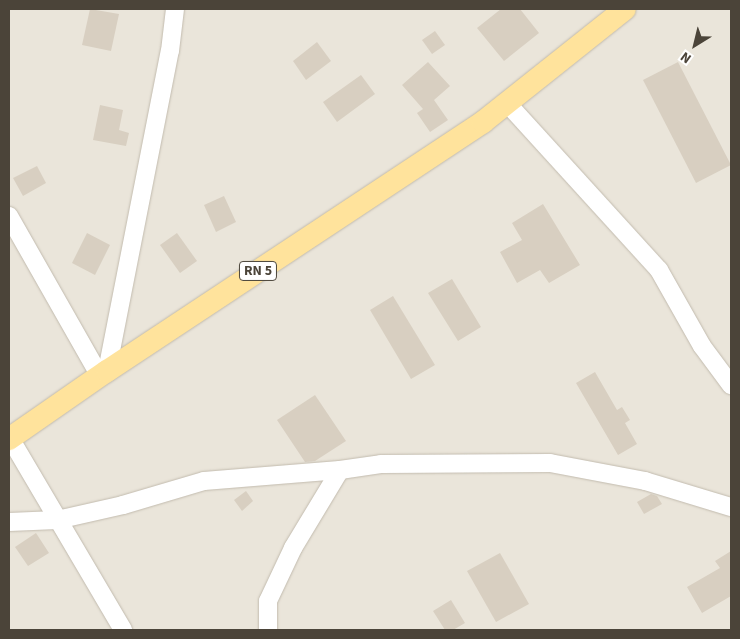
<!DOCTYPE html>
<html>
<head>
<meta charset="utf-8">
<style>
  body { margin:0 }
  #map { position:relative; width:740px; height:639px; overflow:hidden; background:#f6f3ec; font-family:"Source Sans 3",sans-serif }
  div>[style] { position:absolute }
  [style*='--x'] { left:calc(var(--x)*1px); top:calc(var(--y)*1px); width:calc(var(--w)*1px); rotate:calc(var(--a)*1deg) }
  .residential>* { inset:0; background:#eae5da }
  .building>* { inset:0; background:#d8cfc1 }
  .roads { filter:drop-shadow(0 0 1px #c2bbae) drop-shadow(0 0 1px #c2bbae) }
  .minor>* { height:18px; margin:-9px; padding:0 9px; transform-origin:9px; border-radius:9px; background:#fff }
  .major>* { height:22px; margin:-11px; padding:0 11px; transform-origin:11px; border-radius:11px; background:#ffe39c }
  span { translate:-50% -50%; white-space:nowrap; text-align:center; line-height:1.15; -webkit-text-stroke:4px #fff; paint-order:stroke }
  .shield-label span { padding:1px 4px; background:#fff; border:1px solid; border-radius:4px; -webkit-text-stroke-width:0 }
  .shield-label { font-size:14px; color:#4b4439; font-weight:700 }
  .frame { position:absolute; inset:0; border:10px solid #4b4439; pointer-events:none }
  .north { position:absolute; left:670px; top:20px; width:50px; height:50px; -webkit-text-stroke:4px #fff; paint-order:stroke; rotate:216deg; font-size:14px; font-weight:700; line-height:20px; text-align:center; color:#4b4439 }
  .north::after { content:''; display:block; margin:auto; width:18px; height:22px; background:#4b4439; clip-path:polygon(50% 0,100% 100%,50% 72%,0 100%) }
</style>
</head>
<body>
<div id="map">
  <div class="residential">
    <div style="clip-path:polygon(9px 9px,731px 9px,731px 630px,9px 630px)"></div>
  </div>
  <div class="building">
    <div style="clip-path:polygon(90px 9px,119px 14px,111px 51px,82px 45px)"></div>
    <div style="clip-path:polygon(501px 9px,520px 9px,539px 33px,504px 61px,477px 28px)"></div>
    <div style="clip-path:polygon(435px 31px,445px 45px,432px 54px,422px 40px)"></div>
    <div style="clip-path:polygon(317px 42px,331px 61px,306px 80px,293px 61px)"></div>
    <div style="clip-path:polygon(428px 62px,450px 86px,434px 100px,448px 120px,430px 132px,417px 113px,423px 109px,402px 85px)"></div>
    <div style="clip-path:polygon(678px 62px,731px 165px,696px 183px,643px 80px)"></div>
    <div style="clip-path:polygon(361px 75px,375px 94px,337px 122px,323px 102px)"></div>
    <div style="clip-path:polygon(100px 105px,123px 110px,119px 130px,129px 133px,126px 146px,93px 140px)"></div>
    <div style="clip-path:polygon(37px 166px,46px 183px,23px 196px,13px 178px)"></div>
    <div style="clip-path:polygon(224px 196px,236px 222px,216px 232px,204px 205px)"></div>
    <div style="clip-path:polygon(543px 204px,580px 265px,549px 283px,540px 270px,517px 283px,500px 252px,522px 240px,512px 223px)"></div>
    <div style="clip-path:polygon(87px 233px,110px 245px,95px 275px,72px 263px)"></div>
    <div style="clip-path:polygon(177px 233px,197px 261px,180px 273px,160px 245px)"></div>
    <div style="clip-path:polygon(452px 279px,481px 327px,458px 341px,428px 293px)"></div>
    <div style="clip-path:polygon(393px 296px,435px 365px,411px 379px,370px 310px)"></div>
    <div style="clip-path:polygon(595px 372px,617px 410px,622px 407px,630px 420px,625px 423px,637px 444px,618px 455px,576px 383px)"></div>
    <div style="clip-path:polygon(315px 395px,346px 441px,315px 461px,305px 462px,277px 420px)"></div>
    <div style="clip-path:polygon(246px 491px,253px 501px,242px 511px,234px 500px)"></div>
    <div style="clip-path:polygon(651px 494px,657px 496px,662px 504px,644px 514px,637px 502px)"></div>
    <div style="clip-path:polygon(36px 533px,49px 553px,28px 566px,15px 547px)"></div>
    <div style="clip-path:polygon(731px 551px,731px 596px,702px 613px,687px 587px,720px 568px,715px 561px)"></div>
    <div style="clip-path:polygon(500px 553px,529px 604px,496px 622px,467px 571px)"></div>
    <div style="clip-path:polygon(451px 600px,465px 623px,453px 630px,445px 630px,433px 611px)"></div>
  </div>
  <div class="roads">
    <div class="minor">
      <div style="--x:507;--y:103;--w:226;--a:47.7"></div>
      <div style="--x:659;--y:270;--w:87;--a:60.5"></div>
      <div style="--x:702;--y:346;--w:49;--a:53.4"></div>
      <div style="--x:9;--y:216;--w:184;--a:60.4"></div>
      <div style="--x:107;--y:371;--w:326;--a:-78.9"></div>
      <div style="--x:170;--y:51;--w:42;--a:-83.2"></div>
      <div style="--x:10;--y:438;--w:223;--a:59.5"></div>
      <div style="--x:9;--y:522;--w:48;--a:-2.4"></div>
      <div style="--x:57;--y:520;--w:68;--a:-12.8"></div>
      <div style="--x:123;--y:505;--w:84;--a:-16.5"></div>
      <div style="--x:204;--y:481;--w:136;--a:-4.6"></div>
      <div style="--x:268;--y:630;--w:29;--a:-90"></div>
      <div style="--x:268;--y:601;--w:59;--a:-64.7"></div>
      <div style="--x:293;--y:548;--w:91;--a:-58.9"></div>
      <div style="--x:340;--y:470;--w:41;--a:-8.3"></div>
      <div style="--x:381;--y:464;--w:169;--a:-0.3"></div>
      <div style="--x:550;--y:463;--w:97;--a:10.7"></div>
      <div style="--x:645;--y:481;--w:90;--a:16.8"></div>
    </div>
    <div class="major">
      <div style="--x:9;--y:439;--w:119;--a:-34.8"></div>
      <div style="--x:107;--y:371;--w:451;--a:-33.5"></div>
      <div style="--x:483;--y:122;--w:181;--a:-38.5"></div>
    </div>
  </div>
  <div class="shield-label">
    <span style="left:258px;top:271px">RN 5</span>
  </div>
  <div class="frame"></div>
  <div class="north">N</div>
</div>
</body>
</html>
